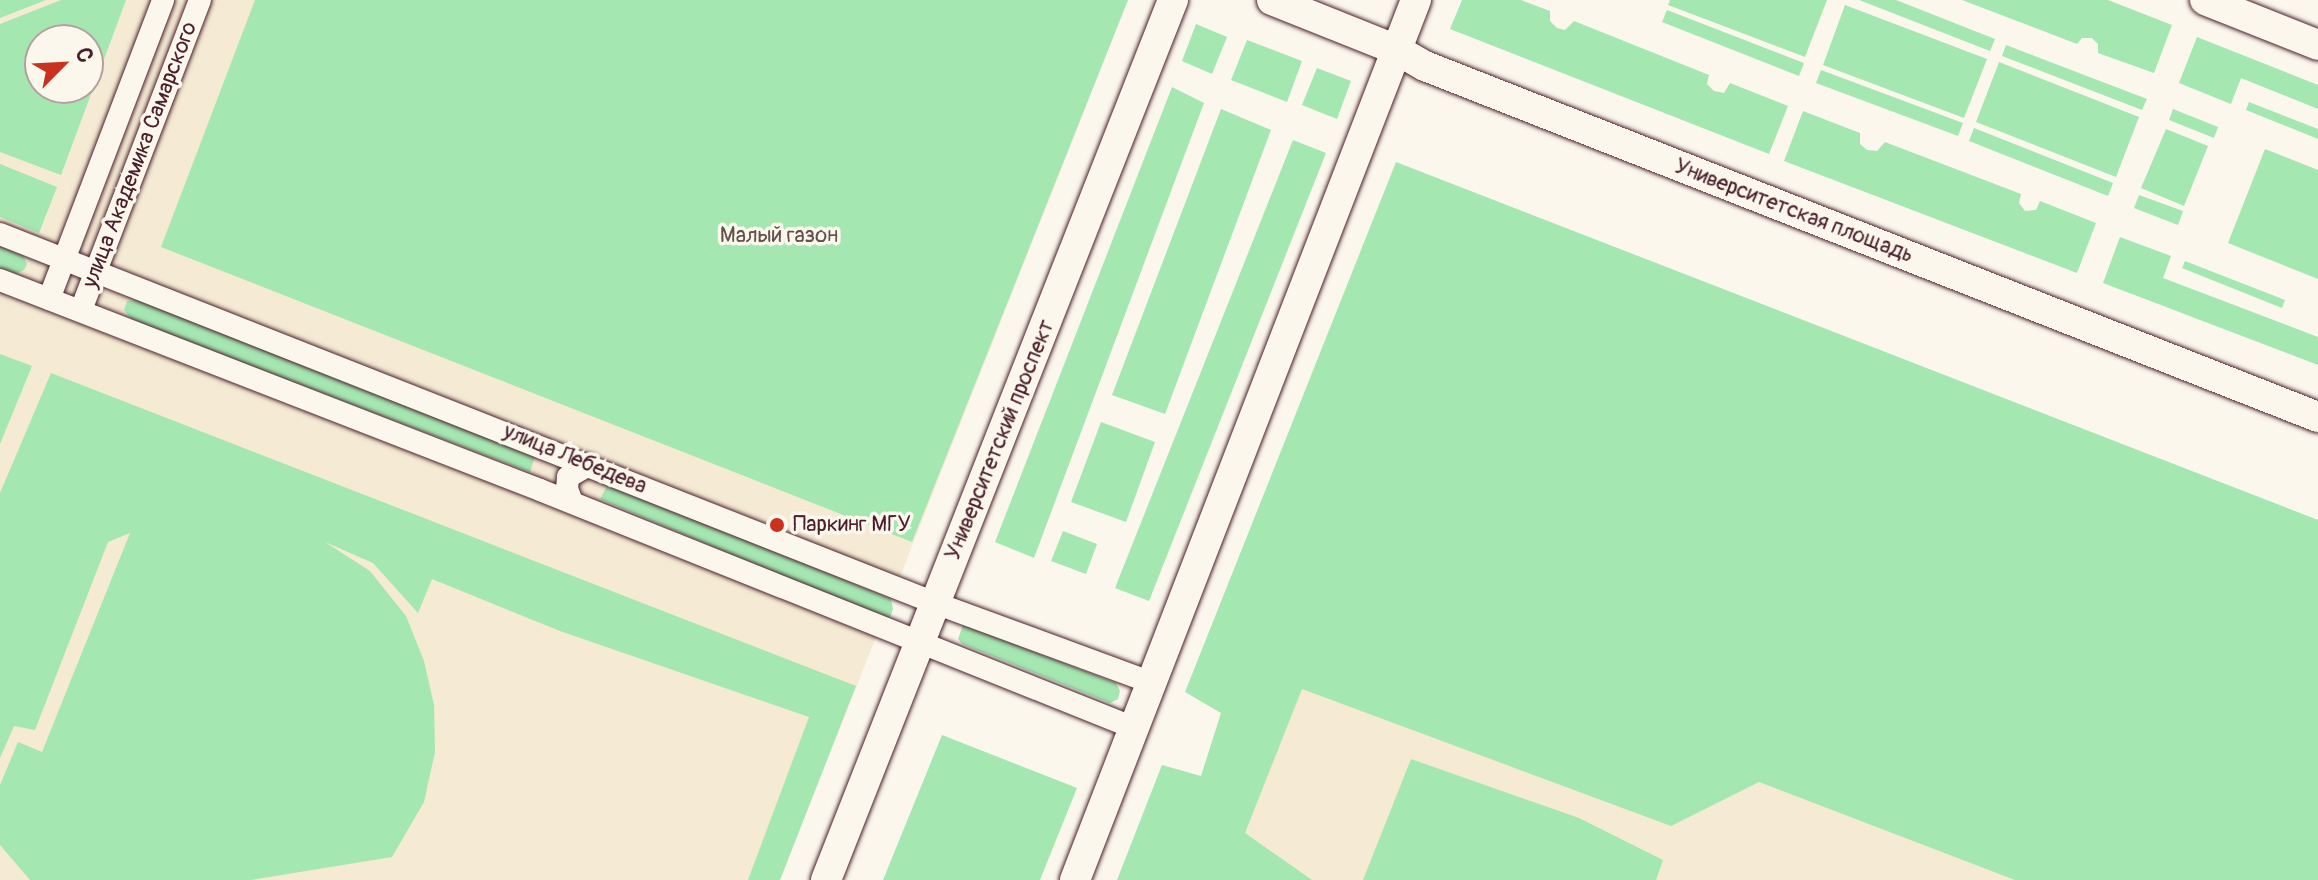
<!DOCTYPE html>
<html>
<head>
<meta charset="utf-8">
<style>
  body { margin:0 }
  #map { position:relative; width:2318px; height:880px; overflow:hidden; background:#fbf7ec; font-family:Pangolin,sans-serif }
  div>[style] { position:absolute }
  [style*='--x'] { left:calc(var(--x)*1px); top:calc(var(--y)*1px); width:calc(var(--w)*1px); rotate:calc(var(--a)*1deg) }
  .built>* { inset:0; background:#f5ead3 }
  .green>* { inset:0; background:#a4e7b1 }
  .roads { filter:drop-shadow(0 0 2px #4a1f2b) drop-shadow(0 0 2px #4a1f2b) }
  .street>* { height:22px; margin:-11px; padding:0 11px; transform-origin:11px; border-radius:11px; background:#fbf7ec }
  .secondary>* { height:30px; margin:-15px; padding:0 15px; transform-origin:15px; border-radius:15px; background:#fbf7ec }
  .dots>* { width:22px; height:22px; translate:-50% -50%; box-sizing:border-box; border:4px solid #fbf7ec; border-radius:50% }
  span { translate:-50% -50%; white-space:nowrap; text-align:center; line-height:1.15; -webkit-text-stroke:7px #fbf7ec; paint-order:stroke }
  .street-label { font-size:22px; color:#4a1f2b }
  .park-label { font-size:22px; color:#60514c }
  .poi-label { font-size:22px; color:#4a1f2b }
  .left { translate:0 -50%; text-align:left }
  .north { position:absolute; left:24px; top:24px; width:80px; height:80px; box-sizing:border-box; background:#fbf7ec; border:2px solid #b4a19f; border-radius:50%; rotate:66deg; font-size:22px; font-weight:700; line-height:32px; text-align:center; color:#4a1f2b }
  .north::after { content:''; display:block; margin:auto; width:28px; height:36px; background:#c8321e; clip-path:polygon(50% 0,100% 100%,50% 72%,0 100%) }
</style>
</head>
<body>
<div id="map">
  <div class="built">
    <div style="clip-path:polygon(evenodd,0 0,1128px 0,780px 880px,0 880px,0 0,40px 40px,88px 40px,88px 88px,40px 88px,40px 40px)"></div>
    <div style="clip-path:polygon(1310px 581px,2228px 880px,1143px 880px,1207px 861px)"></div>
  </div>
  <div class="green">
    <div style="clip-path:polygon(0 0,46px 0,0 18px)"></div>
    <div style="clip-path:polygon(evenodd,61px 0,126px 0,61px 175px,0 152px,0 24px,61px 0,88px 40px,88px 88px,40px 88px,40px 40px,88px 40px)"></div>
    <div style="clip-path:polygon(255px 0,1128px 0,912px 542px,161px 247px)"></div>
    <div style="clip-path:polygon(1462px 0,1521px 0,1550px 11px,1550px 21px,1557px 28px,1565px 30px,1574px 21px,1709px 75px,1707px 84px,1714px 91px,1724px 93px,1730px 83px,1788px 106px,1769px 154px,1450px 29px)"></div>
    <div style="clip-path:polygon(1670px 0,1827px 0,1805px 57px,1668px 5px)"></div>
    <div style="clip-path:polygon(1859px 0,1896px 0,1995px 39px,1990px 51px)"></div>
    <div style="clip-path:polygon(1962px 0,2108px 0,2172px 25px,2154px 73px,2098px 53px,2098px 44px,2092px 38px,2082px 38px,2077px 44px)"></div>
    <div style="clip-path:polygon(1845px 5px,1987px 59px,1964px 118px,1823px 65px)"></div>
    <div style="clip-path:polygon(1667px 10px,1804px 63px,1799px 76px,1662px 22px)"></div>
    <div style="clip-path:polygon(1196px 24px,1227px 37px,1212px 74px,1182px 61px)"></div>
    <div style="clip-path:polygon(2197px 37px,2318px 85px,2318px 109px,2241px 78px,2231px 104px,2179px 83px)"></div>
    <div style="clip-path:polygon(1247px 40px,1302px 61px,1287px 102px,1231px 80px)"></div>
    <div style="clip-path:polygon(2006px 45px,2147px 99px,2142px 110px,2002px 56px)"></div>
    <div style="clip-path:polygon(1999px 62px,2139px 117px,2116px 177px,1976px 122px)"></div>
    <div style="clip-path:polygon(1317px 68px,1351px 81px,1337px 119px,1302px 105px)"></div>
    <div style="clip-path:polygon(1821px 70px,1963px 123px,1958px 136px,1816px 83px)"></div>
    <div style="clip-path:polygon(1172px 87px,1204px 103px,1034px 558px,995px 542px)"></div>
    <div style="clip-path:polygon(2249px 102px,2318px 129px,2318px 139px,2246px 110px)"></div>
    <div style="clip-path:polygon(1221px 109px,1271px 130px,1165px 414px,1112px 395px)"></div>
    <div style="clip-path:polygon(2173px 109px,2218px 127px,2214px 138px,2169px 120px)"></div>
    <div style="clip-path:polygon(1803px 111px,1860px 133px,1860px 144px,1867px 150px,1877px 151px,1885px 142px,2021px 194px,2019px 203px,2025px 211px,2036px 210px,2040px 201px,2096px 223px,2077px 273px,1784px 161px)"></div>
    <div style="clip-path:polygon(1974px 128px,2113px 183px,2108px 196px,1969px 141px)"></div>
    <div style="clip-path:polygon(2166px 129px,2208px 146px,2184px 206px,2141px 188px)"></div>
    <div style="clip-path:polygon(1293px 140px,1326px 153px,1149px 601px,1115px 588px)"></div>
    <div style="clip-path:polygon(2265px 149px,2318px 170px,2318px 279px,2228px 243px)"></div>
    <div style="clip-path:polygon(1396px 162px,2318px 520px,2318px 880px,2015px 880px,1759px 782px,1671px 826px,1302px 689px,1245px 833px,1312px 880px,1117px 880px,1162px 765px,1201px 776px,1221px 713px,1185px 692px)"></div>
    <div style="clip-path:polygon(0 164px,57px 187px,39px 233px,0 217px)"></div>
    <div style="clip-path:polygon(2139px 195px,2183px 211px,2178px 225px,2134px 208px)"></div>
    <div style="clip-path:polygon(2120px 237px,2171px 256px,2163px 278px,2318px 337px,2318px 365px,2103px 283px)"></div>
    <div style="clip-path:polygon(0 246px,23px 255px,27px 264px,24px 270px,16px 274px,0 268px)"></div>
    <div style="clip-path:polygon(2185px 261px,2285px 300px,2282px 308px,2182px 268px)"></div>
    <div style="clip-path:polygon(139px 300px,536px 453px,530px 472px,133px 321px,124px 310px,127px 301px)"></div>
    <div style="clip-path:polygon(0 354px,32px 366px,0 444px)"></div>
    <div style="clip-path:polygon(51px 373px,856px 686px,780px 880px,748px 880px,809px 717px,560px 631px,432px 579px,418px 613px,373px 563px,325px 542px,370px 571px,406px 616px,424px 661px,434px 705px,435px 752px,424px 802px,392px 857px,251px 880px,30px 880px,0 845px,0 785px,18px 742px,42px 752px,130px 533px,108px 542px,35px 730px,14px 726px,0 758px,0 493px)"></div>
    <div style="clip-path:polygon(1101px 422px,1155px 442px,1126px 522px,1071px 502px)"></div>
    <div style="clip-path:polygon(608px 484px,891px 599px,893px 609px,890px 617px,883px 618px,600px 499px)"></div>
    <div style="clip-path:polygon(1063px 531px,1097px 544px,1086px 574px,1051px 561px)"></div>
    <div style="clip-path:polygon(963px 625px,1116px 683px,1120px 691px,1118px 699px,1110px 703px,962px 644px,958px 639px)"></div>
    <div style="clip-path:polygon(942px 735px,1077px 788px,1040px 880px,883px 880px)"></div>
    <div style="clip-path:polygon(1411px 759px,1579px 818px,1663px 860px,1656px 880px,1363px 880px)"></div>
  </div>
  <div class="roads">
    <div class="street">
      <div style="--x:0;--y:234;--w:1005;--a:21.54"></div>
      <div style="--x:935;--y:603;--w:231;--a:20.2"></div>
      <div style="--x:0;--y:280;--w:579;--a:21.25"></div>
      <div style="--x:540;--y:490;--w:640;--a:21.83"></div>
      <div style="--x:49;--y:299;--w:320;--a:-69.1"></div>
      <div style="--x:81;--y:310;--w:332;--a:-69"></div>
      <div style="--x:572;--y:502;--w:14;--a:-111"></div>
      <div style="--x:567;--y:489;--w:12;--a:-85"></div>
      <div style="--x:568;--y:477;--w:24;--a:-30"></div>
    </div>
    <div class="secondary">
      <div style="--x:1272;--y:0;--w:135;--a:21.8"></div>
      <div style="--x:1397;--y:50;--w:32;--a:30"></div>
      <div style="--x:1425;--y:66;--w:960;--a:21.46"></div>
      <div style="--x:2205;--y:0;--w:122;--a:21.7"></div>
      <div style="--x:826;--y:880;--w:946;--a:-68.48"></div>
      <div style="--x:1075;--y:880;--w:944;--a:-68.82"></div>
    </div>
  </div>
  <div class="dots">
    <div style="left:777px;top:525px;background:#c8321e"></div>
  </div>
  <div class="street-label">
    <span style="left:140px;top:155px;rotate:-69deg">улица Академика Самарского</span>
    <span style="left:1794px;top:211px;rotate:21deg">Университетская площадь</span>
    <span style="left:1000px;top:440px;rotate:-68deg">Университетский проспект</span>
    <span style="left:575px;top:459px;rotate:22deg">улица Лебедева</span>
  </div>
  <div class="park-label">
    <span style="left:779px;top:236px">Малый газон</span>
  </div>
  <div class="poi-label">
    <span class="left" style="left:793px;top:525px">Паркинг МГУ</span>
  </div>
  <div class="north">С</div>
</div>
</body>
</html>
